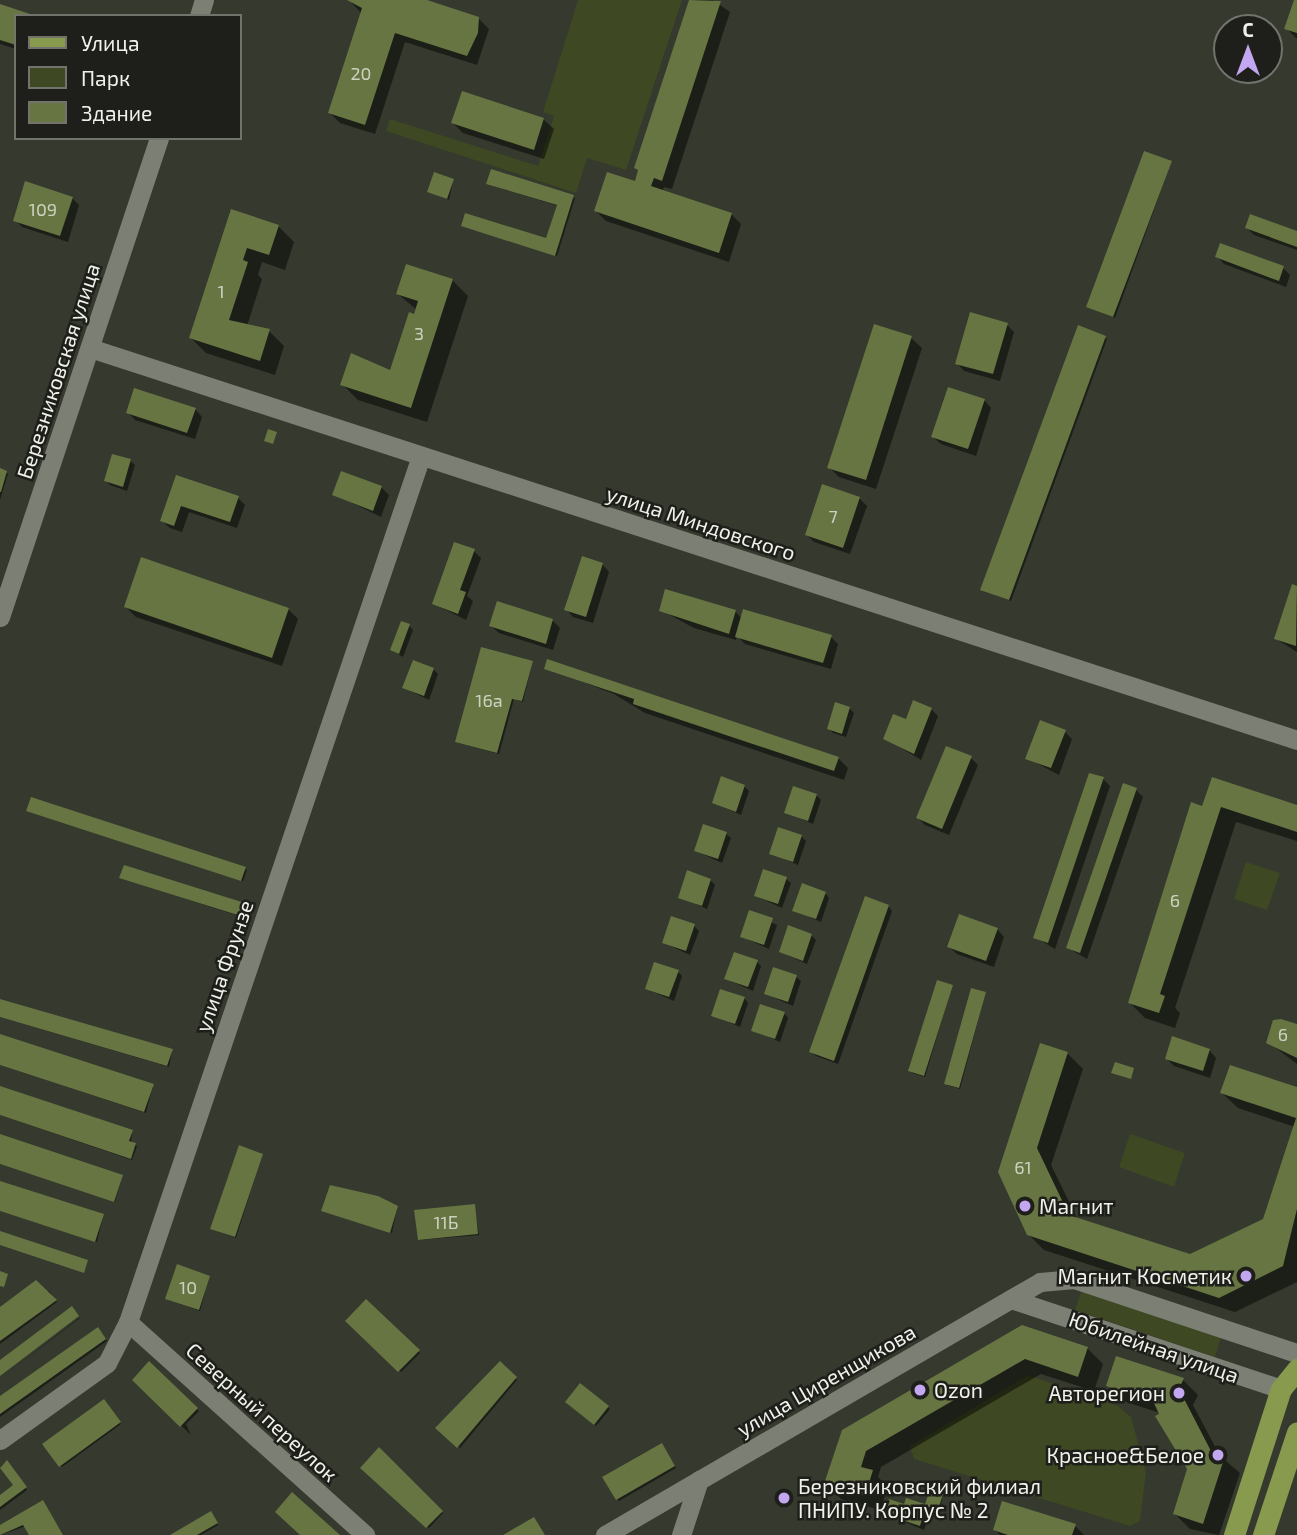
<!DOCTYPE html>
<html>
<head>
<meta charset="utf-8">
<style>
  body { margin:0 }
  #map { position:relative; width:1297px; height:1535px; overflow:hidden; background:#35392e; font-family:"Exo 2",sans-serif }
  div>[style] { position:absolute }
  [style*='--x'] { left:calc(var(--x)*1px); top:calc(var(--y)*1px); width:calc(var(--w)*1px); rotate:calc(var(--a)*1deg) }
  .green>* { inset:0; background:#3e4822 }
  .shadow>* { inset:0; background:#0007 }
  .building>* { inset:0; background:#667542 }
  .minor>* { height:19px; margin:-9.5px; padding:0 9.5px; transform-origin:9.5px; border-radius:9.5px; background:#7c8074 }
  .major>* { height:21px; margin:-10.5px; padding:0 10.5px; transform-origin:10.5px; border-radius:10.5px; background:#889a4e }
  .dots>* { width:19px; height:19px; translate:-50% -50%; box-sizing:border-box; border:4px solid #1e1f1a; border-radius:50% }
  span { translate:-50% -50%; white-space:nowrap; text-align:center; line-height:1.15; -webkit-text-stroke:5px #1e1f1a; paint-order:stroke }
  .number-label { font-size:18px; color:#cdd2c0 }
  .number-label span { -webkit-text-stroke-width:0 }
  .street-label { font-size:21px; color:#eff1ea }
  .poi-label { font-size:21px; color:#eff1ea }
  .left { translate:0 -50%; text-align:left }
  .right { translate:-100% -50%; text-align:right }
  .legend { position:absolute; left:14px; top:14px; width:228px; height:126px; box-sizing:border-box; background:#1e1f1a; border:2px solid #72736d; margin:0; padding:9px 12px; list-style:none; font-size:21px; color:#eff1ea }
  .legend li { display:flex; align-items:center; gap:14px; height:35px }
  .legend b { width:35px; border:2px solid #72736d }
  .north { position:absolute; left:1213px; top:14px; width:70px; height:70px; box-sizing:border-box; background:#1e1f1a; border:2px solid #72736d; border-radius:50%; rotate:0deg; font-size:19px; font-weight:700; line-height:28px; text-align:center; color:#eff1ea }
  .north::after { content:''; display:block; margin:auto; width:24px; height:32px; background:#c4a7f1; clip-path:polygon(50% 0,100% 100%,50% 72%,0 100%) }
</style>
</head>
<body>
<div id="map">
  <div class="green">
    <div style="clip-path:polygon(578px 0,682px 0,626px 170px,587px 158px,576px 193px,386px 131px,390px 119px,538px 166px,554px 116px,543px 112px)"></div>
    <div style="clip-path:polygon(1246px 862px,1280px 873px,1267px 910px,1234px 899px)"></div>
    <div style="clip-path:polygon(1130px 1134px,1185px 1153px,1174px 1187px,1119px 1167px)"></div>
    <div style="clip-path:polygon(1083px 1287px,1222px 1334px,1215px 1357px,1075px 1310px)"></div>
    <div style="clip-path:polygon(1028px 1375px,1118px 1406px,1131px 1417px,1146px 1472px,1140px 1521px,1130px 1526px,914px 1459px,910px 1446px)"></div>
  </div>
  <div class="shadow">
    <div style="clip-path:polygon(349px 0,421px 0,479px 19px,489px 29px,477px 65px,405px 42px,375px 134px,340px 123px,330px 113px,362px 14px)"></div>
    <div style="clip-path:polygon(691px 0,713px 0,730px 12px,672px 189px,664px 187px,662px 192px,731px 214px,741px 224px,729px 262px,606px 221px,596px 211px,636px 183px,640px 171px,636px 168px)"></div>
    <div style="clip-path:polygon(1296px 0,1297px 0,1297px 39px,1286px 28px)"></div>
    <div style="clip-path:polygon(0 6px,29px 16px,16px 16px,16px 49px,0 44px)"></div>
    <div style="clip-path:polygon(543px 119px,554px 129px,544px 159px,463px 133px,453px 123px)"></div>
    <div style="clip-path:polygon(1171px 163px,1115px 318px,1090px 308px)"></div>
    <div style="clip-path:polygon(453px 181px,449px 200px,429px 192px)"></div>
    <div style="clip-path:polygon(490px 185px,575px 198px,557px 256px,463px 226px,548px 240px,558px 206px)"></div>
    <div style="clip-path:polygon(72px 198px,79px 205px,68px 242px,22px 227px,15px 220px)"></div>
    <div style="clip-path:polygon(232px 211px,278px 226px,294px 242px,285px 270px,262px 262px,258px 275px,262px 279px,247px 326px,269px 331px,284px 346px,275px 375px,206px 353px,191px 338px)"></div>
    <div style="clip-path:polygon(1247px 228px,1297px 233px,1297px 250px,1254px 235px)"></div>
    <div style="clip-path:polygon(1217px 256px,1283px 268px,1290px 275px,1286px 287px,1224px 264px)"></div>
    <div style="clip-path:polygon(407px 266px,453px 281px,468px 296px,427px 422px,358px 400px,342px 384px,391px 372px,417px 310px,398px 294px)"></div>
    <div style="clip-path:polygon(1007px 325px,1014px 332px,1000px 381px,964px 371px,957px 363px)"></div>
    <div style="clip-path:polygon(875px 326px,911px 338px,922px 348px,876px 489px,839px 477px,829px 467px)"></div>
    <div style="clip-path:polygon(1079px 328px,1107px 339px,1011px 601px,984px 591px)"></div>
    <div style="clip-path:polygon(984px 400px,991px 408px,976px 456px,941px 444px,933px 437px)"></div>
    <div style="clip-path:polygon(195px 409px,202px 417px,195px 439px,135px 420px,128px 412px)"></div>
    <div style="clip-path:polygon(130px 461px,135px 465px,127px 491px,110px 485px,106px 481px)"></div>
    <div style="clip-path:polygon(0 470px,8px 474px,0 500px)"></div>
    <div style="clip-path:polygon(342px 473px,382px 488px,389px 495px,381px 517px,334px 494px)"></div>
    <div style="clip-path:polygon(177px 477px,238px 498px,245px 505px,237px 528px,189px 512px,182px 532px,170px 528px,162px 521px)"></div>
    <div style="clip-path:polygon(859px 498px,867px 506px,850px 554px,814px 542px,807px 535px)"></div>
    <div style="clip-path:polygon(474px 551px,481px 558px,467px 596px,473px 601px,466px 620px,434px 604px)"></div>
    <div style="clip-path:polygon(602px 564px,609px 572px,593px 623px,573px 617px,566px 609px)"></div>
    <div style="clip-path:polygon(1293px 586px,1297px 588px,1297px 652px,1276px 639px)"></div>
    <div style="clip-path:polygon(126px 607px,288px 609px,298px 619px,282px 666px,136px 617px)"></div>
    <div style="clip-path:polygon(661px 610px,735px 611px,742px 619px,831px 637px,838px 644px,831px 669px,745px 644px,737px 636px,736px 640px,694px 628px)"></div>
    <div style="clip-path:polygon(553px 621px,560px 628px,553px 650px,499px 633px,491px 626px)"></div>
    <div style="clip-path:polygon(409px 626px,413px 630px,403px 657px,392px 650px)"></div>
    <div style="clip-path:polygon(532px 663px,523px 702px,514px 699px,499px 754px,459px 743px)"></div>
    <div style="clip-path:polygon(546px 668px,838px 758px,848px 768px,844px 780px,645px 713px,614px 694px)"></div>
    <div style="clip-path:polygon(433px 669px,438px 674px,429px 700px,404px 688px)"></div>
    <div style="clip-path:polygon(849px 708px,854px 713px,846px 737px,833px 733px,829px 728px)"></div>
    <div style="clip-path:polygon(931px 709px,938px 716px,921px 760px,885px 738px,905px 720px)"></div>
    <div style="clip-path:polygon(1065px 732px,1072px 739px,1059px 775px,1027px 758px)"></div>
    <div style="clip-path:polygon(971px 758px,978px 765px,949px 835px,925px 825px,918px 818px)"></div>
    <div style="clip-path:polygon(1103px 779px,1110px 786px,1055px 949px,1035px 937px)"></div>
    <div style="clip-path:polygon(1213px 779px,1297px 807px,1297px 841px,1236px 822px,1175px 1008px,1180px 1013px,1175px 1028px,1145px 1018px,1130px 1003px)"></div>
    <div style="clip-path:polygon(744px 786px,749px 791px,741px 815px,714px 803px)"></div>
    <div style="clip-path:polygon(1136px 790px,1143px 797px,1087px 959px,1068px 948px)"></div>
    <div style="clip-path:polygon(816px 795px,821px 800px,813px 824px,786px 812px)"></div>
    <div style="clip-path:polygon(28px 811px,245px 868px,247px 870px,243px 881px)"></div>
    <div style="clip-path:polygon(726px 834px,731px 838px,722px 863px,696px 851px)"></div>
    <div style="clip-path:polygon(801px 836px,806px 841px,798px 865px,771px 853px)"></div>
    <div style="clip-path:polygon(121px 878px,247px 906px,249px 907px,245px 918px)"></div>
    <div style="clip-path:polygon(786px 879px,791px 883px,782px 908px,756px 896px)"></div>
    <div style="clip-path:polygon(710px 880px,715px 885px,707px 909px,680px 897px)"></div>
    <div style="clip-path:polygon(825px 893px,829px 898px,821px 922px,794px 910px)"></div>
    <div style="clip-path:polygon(888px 906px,892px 911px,838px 1064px,816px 1056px,811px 1052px)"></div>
    <div style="clip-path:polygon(750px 913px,777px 925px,769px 949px,742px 937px)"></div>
    <div style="clip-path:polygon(694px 926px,699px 931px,690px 955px,664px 943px)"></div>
    <div style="clip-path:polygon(997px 929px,1004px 937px,994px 967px,957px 954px,949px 947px)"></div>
    <div style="clip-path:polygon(811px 935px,816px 940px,807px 964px,781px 952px)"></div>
    <div style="clip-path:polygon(757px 962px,761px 966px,753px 991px,726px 979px)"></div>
    <div style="clip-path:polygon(678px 972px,682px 976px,674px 1001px,647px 989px)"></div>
    <div style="clip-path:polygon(796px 977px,801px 981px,793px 1006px,766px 994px)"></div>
    <div style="clip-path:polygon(952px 986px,925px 1077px,912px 1073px,910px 1071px)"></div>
    <div style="clip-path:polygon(985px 994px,960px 1089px,947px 1085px,946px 1083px)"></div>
    <div style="clip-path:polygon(744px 998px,748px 1003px,740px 1027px,713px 1015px)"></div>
    <div style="clip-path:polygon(0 1001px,172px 1051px,169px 1067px,0 1017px)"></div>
    <div style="clip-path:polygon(784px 1013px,788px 1018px,780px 1042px,753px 1030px)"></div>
    <div style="clip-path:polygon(1297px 1026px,1297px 1064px,1268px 1042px)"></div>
    <div style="clip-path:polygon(0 1036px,153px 1086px,146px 1113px,0 1065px)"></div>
    <div style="clip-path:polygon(1209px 1050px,1216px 1058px,1210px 1078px,1174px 1066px,1167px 1059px)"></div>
    <div style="clip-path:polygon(1067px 1053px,1083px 1069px,1051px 1165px,1078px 1220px,1190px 1256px,1264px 1221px,1295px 1127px,1238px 1108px,1222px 1093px,1297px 1089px,1297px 1282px,1235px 1312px,1044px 1250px,1028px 1234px,999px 1172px)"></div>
    <div style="clip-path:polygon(0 1088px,132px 1132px,131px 1143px,137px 1146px,132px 1160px,0 1115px)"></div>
    <div style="clip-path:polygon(0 1136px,122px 1177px,115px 1202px,0 1164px)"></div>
    <div style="clip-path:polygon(262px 1155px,236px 1238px,214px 1230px,212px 1229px)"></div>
    <div style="clip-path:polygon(0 1183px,103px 1216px,97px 1242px,0 1211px)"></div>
    <div style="clip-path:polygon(474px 1206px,479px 1235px,419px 1240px)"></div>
    <div style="clip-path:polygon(397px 1208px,392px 1233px,323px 1211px)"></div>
    <div style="clip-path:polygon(209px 1277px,200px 1311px,169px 1300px)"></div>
    <div style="clip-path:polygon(49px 1291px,57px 1302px,0 1344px,0 1309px)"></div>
    <div style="clip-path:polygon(366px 1301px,420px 1353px,401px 1372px,347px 1321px)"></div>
    <div style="clip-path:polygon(79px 1318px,80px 1318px,0 1379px)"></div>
    <div style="clip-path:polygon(1022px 1327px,1087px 1348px,1103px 1364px,1094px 1391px,1041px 1374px,881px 1467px,878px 1477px,888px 1487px,880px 1510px,841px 1499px,826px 1483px,843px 1431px)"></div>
    <div style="clip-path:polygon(98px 1329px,107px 1341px,0 1417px,0 1398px)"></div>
    <div style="clip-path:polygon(150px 1364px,199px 1411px,186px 1424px,191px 1435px,149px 1395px)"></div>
    <div style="clip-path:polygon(500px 1364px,517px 1380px,460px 1448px,437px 1428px)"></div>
    <div style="clip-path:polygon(1183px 1380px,1198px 1395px,1193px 1405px,1220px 1456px,1240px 1473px,1219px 1535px,1190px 1529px,1175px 1514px,1189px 1469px,1160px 1413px,1123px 1401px,1108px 1385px)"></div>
    <div style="clip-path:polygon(581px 1385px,610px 1409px,596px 1426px,567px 1402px)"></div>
    <div style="clip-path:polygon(104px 1401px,121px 1424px,62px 1467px,45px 1444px)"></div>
    <div style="clip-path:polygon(663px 1447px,676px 1468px,619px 1501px,617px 1499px)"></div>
    <div style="clip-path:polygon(379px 1450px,443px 1513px,429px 1528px,362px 1467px)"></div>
    <div style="clip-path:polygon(6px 1462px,27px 1490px,0 1510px,0 1497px,15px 1486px,1px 1466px)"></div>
    <div style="clip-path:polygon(943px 1493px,940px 1511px,928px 1506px)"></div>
    <div style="clip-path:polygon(42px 1502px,63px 1535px,31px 1535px,26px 1526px,0 1535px,0 1527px)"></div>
    <div style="clip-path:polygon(906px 1506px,930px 1512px,924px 1530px,886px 1514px)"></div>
    <div style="clip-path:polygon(212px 1515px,218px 1525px,201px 1535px,173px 1535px)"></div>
    <div style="clip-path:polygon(1075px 1526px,1084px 1535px,1000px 1535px,995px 1530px)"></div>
  </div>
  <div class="building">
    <div style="clip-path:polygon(347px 0,427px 0,479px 17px,478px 33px,467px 56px,395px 33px,365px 125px,328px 113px,362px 8px)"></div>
    <div style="clip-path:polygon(689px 0,721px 1px,662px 181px,654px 178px,651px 186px,732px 213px,719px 253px,594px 211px,607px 172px,635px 181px,638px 170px,634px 168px)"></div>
    <div style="clip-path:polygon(1294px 0,1297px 0,1297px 33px,1284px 29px)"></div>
    <div style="clip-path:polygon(0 4px,33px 15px,16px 16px,16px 45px,0 40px)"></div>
    <div style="clip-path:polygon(462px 91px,544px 118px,534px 150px,451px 123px)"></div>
    <div style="clip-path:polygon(1144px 151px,1172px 161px,1113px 317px,1086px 307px)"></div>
    <div style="clip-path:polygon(491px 169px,574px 195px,555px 256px,461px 226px,465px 213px,546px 238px,557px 205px,486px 184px)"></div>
    <div style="clip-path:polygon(434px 172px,454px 179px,447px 199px,427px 192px)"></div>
    <div style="clip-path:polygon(25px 181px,73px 197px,60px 236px,13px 221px)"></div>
    <div style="clip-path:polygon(231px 209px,279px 225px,269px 255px,247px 248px,243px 260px,248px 262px,229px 320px,270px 329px,260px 361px,189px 338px)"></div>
    <div style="clip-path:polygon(1250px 214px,1297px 231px,1297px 247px,1245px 228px)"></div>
    <div style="clip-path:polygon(1220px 243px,1284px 266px,1279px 281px,1215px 257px)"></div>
    <div style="clip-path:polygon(406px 264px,453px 279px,411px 408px,340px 385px,351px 353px,390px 370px,409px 312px,414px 314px,418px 301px,396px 294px)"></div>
    <div style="clip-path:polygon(970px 312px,1008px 323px,993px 374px,955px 364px)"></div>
    <div style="clip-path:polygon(874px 324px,912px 336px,866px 480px,827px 468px)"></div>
    <div style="clip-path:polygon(1078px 325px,1106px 336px,1009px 600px,980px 590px)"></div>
    <div style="clip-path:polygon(948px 387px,985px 399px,968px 449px,931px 437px)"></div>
    <div style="clip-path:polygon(134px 388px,196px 408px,187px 433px,126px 413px)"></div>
    <div style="clip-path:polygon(268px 429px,277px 432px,273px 444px,264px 441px)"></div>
    <div style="clip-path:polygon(112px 454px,131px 459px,123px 487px,104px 481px)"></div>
    <div style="clip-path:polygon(0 468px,7px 471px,1px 492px,0 492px)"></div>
    <div style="clip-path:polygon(341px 471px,382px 486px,373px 511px,332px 495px)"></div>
    <div style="clip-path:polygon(176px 475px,239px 496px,230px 522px,181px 506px,174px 526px,160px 521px)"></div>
    <div style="clip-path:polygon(822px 484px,860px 497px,843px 548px,805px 535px)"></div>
    <div style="clip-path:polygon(454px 542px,475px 549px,460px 590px,466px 592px,458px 614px,432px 604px)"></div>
    <div style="clip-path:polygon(582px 556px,603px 563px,586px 617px,564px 610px)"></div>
    <div style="clip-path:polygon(141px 557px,289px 608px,272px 658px,124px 607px)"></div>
    <div style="clip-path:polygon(1292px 584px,1297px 586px,1296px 646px,1274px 639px)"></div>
    <div style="clip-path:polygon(665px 589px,736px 610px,729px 634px,659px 611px)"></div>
    <div style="clip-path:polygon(497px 601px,553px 619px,546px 644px,489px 626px)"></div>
    <div style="clip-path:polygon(743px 609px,832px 635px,823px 663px,735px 637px)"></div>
    <div style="clip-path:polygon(401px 621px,410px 624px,399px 654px,390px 650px)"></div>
    <div style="clip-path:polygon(481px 647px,533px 661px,522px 701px,512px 699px,497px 753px,455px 742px)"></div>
    <div style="clip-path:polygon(547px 659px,839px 757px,834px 771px,633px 704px,634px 699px,544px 669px)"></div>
    <div style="clip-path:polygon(413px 660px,434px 668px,424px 696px,402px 688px)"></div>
    <div style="clip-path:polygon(913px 700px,932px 708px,914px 754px,883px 739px,893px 714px,906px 719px)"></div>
    <div style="clip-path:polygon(835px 702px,850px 707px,842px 734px,827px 729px)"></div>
    <div style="clip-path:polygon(1040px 720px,1066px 730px,1051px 768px,1025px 759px)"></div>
    <div style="clip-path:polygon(946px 746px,972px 756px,942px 829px,916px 818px)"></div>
    <div style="clip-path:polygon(1089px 773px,1104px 777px,1048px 943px,1033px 938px)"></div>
    <div style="clip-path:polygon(721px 776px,745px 785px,736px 812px,712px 803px)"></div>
    <div style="clip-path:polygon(1212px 777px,1297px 805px,1297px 832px,1221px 807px,1160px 994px,1165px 996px,1159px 1013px,1128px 1003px,1191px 802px,1202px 806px)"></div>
    <div style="clip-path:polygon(1123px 783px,1137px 788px,1080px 953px,1066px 948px)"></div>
    <div style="clip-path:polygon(793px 786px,817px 794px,808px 821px,784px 813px)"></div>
    <div style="clip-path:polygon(31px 797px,246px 867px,241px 881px,26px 811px)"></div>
    <div style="clip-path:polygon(703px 824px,727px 832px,718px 859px,694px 851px)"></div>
    <div style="clip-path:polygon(778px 827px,802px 835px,793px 862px,769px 854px)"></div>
    <div style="clip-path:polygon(124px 865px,248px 904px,244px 917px,119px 878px)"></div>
    <div style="clip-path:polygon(763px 869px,787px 877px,778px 904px,754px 896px)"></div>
    <div style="clip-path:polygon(687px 870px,711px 879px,702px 906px,678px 898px)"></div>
    <div style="clip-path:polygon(802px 883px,826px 892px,816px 919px,792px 911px)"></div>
    <div style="clip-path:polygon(865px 896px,889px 905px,834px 1061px,809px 1052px)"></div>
    <div style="clip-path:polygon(749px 910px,773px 918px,764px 945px,740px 937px)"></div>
    <div style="clip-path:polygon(959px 914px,998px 928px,986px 961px,947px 947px)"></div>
    <div style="clip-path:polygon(671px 916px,695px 924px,686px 951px,662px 943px)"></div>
    <div style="clip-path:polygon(788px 925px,812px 934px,803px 961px,779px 952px)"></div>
    <div style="clip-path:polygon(734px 952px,758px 960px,748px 987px,724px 979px)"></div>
    <div style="clip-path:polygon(654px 962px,679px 970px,669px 997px,645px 989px)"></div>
    <div style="clip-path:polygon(773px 967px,797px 975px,788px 1002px,764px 994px)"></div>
    <div style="clip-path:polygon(937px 980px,953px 985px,924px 1076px,908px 1071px)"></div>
    <div style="clip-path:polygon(971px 988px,986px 992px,959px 1088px,944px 1084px)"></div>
    <div style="clip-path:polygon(720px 989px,745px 997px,735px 1024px,711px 1016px)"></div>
    <div style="clip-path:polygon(0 999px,173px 1049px,167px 1066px,0 1017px)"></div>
    <div style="clip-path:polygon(760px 1004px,785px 1012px,775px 1039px,751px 1031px)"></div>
    <div style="clip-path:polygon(1281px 1019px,1297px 1024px,1297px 1058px,1266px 1043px,1273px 1020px)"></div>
    <div style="clip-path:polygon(0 1034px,154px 1084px,144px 1112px,0 1065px)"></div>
    <div style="clip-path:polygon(1172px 1036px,1210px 1049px,1203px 1071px,1165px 1059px)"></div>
    <div style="clip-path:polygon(1040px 1043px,1068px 1052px,1037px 1148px,1069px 1215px,1190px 1254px,1263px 1219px,1296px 1118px,1220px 1093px,1230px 1065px,1297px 1087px,1297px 1209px,1283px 1266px,1219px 1298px,1027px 1235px,998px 1172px)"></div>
    <div style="clip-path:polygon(1115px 1062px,1134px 1068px,1131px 1079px,1111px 1073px)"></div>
    <div style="clip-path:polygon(0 1086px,133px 1130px,129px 1141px,136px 1143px,131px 1159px,0 1115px)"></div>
    <div style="clip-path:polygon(0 1134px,123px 1175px,114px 1202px,0 1164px)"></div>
    <div style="clip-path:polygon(239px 1145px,263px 1154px,235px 1237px,210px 1229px)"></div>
    <div style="clip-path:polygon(0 1181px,104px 1214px,95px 1242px,0 1211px)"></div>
    <div style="clip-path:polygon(330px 1185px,378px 1196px,398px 1206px,390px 1233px,321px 1211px)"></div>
    <div style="clip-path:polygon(475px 1204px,478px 1234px,418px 1240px,414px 1210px)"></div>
    <div style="clip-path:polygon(0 1231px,88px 1260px,84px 1273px,0 1245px)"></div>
    <div style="clip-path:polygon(177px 1264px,210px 1276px,199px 1310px,165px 1299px)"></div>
    <div style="clip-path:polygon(0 1271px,8px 1274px,4px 1287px,0 1286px)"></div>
    <div style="clip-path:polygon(36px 1280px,57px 1300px,0 1341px,0 1307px)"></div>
    <div style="clip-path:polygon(366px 1299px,420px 1350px,398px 1372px,345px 1321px)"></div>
    <div style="clip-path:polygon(72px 1306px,79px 1316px,0 1376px,0 1360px)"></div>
    <div style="clip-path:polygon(1022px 1325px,1088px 1347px,1078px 1377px,1025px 1359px,866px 1451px,861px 1467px,873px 1470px,865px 1496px,824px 1484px,842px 1430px)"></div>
    <div style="clip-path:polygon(98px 1327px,106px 1339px,0 1414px,0 1396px)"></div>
    <div style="clip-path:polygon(1116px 1356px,1184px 1378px,1179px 1389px,1212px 1453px,1225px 1456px,1203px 1524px,1173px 1514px,1187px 1469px,1155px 1416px,1159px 1414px,1153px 1401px,1106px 1386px)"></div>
    <div style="clip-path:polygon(149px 1361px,198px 1408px,180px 1427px,132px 1380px)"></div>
    <div style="clip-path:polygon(500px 1361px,517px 1377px,457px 1448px,435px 1428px)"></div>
    <div style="clip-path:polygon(580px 1383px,609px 1406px,594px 1425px,565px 1402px)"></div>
    <div style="clip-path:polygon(104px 1399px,121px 1422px,59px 1467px,42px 1444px)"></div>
    <div style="clip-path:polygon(662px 1443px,675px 1466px,616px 1500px,602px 1477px)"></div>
    <div style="clip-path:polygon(379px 1447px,443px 1511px,426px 1528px,360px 1468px)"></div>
    <div style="clip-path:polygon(7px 1460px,27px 1487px,0 1507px,0 1495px,13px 1485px,0 1468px)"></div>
    <div style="clip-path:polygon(931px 1487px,944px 1491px,938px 1510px,926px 1506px,920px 1526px,884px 1514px,889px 1499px,904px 1504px,906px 1498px,925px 1504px)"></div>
    <div style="clip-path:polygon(292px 1492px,340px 1535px,300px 1535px,275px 1512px)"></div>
    <div style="clip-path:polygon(43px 1500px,63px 1535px,29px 1535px,23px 1525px,0 1535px,0 1525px)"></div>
    <div style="clip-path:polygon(1002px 1501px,1076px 1524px,1072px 1535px,1008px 1535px,993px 1530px)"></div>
    <div style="clip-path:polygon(211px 1511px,218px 1523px,197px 1535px,170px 1535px)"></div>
    <div style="clip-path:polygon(534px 1517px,545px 1535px,503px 1535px)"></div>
  </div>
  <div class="minor">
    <div style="--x:199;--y:16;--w:17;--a:-73"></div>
    <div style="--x:90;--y:348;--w:1269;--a:17.99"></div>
    <div style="--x:0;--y:617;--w:505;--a:-71.64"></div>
    <div style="--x:1011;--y:1299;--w:285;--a:18.4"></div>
    <div style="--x:128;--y:1322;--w:319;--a:41.9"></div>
    <div style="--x:0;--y:1440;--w:132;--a:-35.7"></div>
    <div style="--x:107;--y:1363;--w:46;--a:-62.9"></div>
    <div style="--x:128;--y:1322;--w:914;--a:-71.31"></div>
    <div style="--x:605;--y:1535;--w:503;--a:-30.18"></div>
    <div style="--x:1040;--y:1282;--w:34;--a:-5"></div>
    <div style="--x:1074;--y:1279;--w:235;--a:18.4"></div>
    <div style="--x:681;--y:1535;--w:58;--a:-71.9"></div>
  </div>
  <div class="major">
    <div style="--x:1234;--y:1535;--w:153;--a:-72.2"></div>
    <div style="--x:1281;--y:1389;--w:26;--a:-51"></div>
    <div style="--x:1263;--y:1535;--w:108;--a:-71.7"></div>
  </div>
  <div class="dots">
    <div style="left:1025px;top:1206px;background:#c4a7f1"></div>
    <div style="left:1246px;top:1276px;background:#c4a7f1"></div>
    <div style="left:920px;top:1390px;background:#c4a7f1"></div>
    <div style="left:1179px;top:1393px;background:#c4a7f1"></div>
    <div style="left:1218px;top:1455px;background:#c4a7f1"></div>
    <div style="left:784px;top:1498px;background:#c4a7f1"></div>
  </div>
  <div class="number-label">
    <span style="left:361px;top:73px">20</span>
    <span style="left:43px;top:209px">109</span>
    <span style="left:221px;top:291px">1</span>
    <span style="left:419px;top:333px">3</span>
    <span style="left:833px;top:516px">7</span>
    <span style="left:489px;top:700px">16а</span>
    <span style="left:1175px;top:900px">6</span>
    <span style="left:1283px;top:1034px">6</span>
    <span style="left:1023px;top:1167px">61</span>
    <span style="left:446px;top:1222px">11Б</span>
    <span style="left:188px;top:1287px">10</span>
  </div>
  <div class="street-label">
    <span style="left:58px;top:371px;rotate:-72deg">Березниковская улица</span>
    <span style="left:701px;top:523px;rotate:18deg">улица Миндовского</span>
    <span style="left:224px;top:966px;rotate:-71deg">улица Фрунзе</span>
    <span style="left:1154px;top:1347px;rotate:19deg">Юбилейная улица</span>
    <span style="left:826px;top:1380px;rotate:-30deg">улица Циренщикова</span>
    <span style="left:262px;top:1412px;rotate:42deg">Северный переулок</span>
  </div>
  <div class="poi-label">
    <span class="left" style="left:1039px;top:1206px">Магнит</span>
    <span class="right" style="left:1232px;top:1276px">Магнит Косметик</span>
    <span class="left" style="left:934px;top:1390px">Ozon</span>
    <span class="right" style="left:1165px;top:1393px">Авторегион</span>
    <span class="right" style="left:1204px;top:1455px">Красное&amp;Белое</span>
    <span class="left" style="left:798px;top:1498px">Березниковский филиал<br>ПНИПУ. Корпус № 2</span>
  </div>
  <ul class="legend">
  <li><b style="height:9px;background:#889a4e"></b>Улица</li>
  <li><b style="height:19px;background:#3e4822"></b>Парк</li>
  <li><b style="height:19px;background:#667542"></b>Здание</li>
  </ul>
  <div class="north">С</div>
</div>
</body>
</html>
